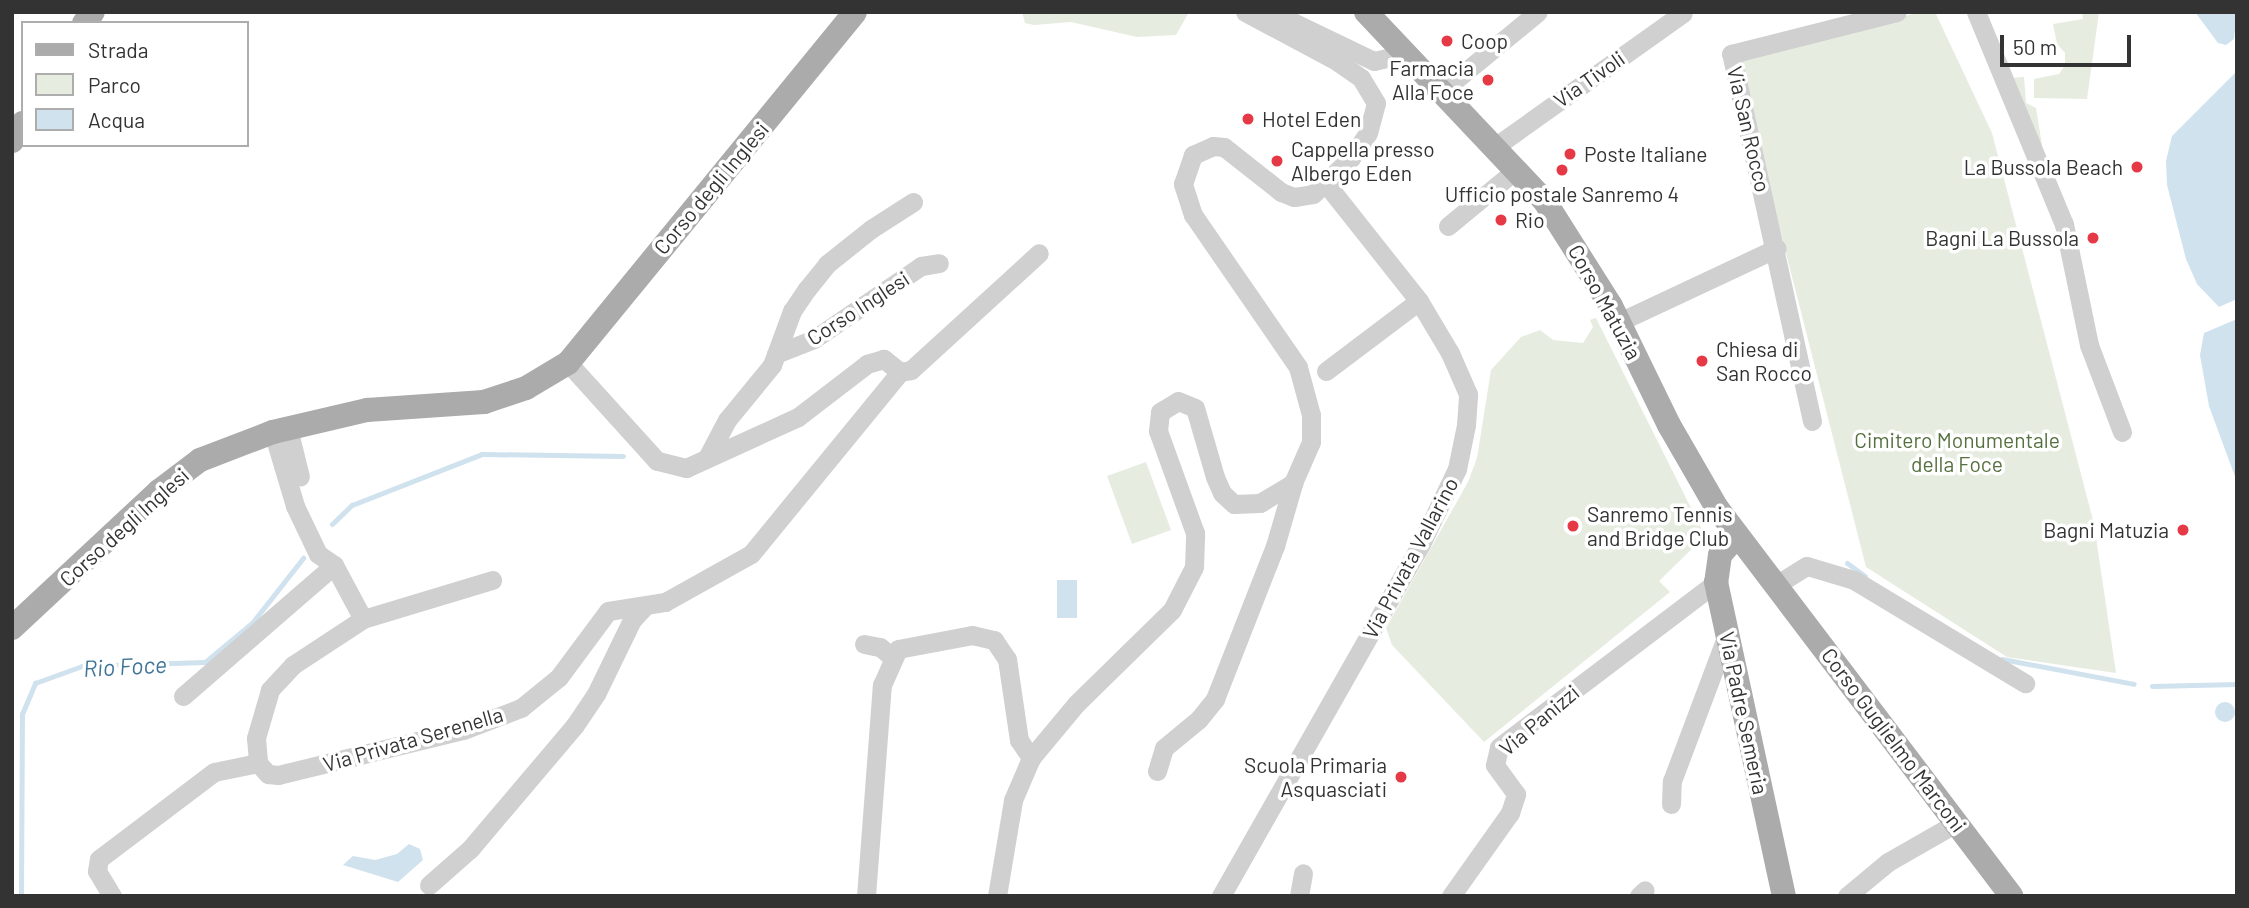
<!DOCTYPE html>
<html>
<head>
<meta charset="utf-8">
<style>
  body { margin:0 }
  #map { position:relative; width:2249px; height:908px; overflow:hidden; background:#fff; font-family:Barlow,sans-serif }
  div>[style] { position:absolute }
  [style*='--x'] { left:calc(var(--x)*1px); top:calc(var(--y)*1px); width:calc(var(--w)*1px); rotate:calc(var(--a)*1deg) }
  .green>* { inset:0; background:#e6ecdf }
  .water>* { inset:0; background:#cfe2ee }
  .round { border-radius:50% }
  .stream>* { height:5px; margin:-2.5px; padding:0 2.5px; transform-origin:2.5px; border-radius:2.5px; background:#cfe2ee }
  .minor>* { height:19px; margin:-9.5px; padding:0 9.5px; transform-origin:9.5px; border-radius:9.5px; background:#d0d0d0 }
  .major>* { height:24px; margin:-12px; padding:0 12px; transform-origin:12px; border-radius:12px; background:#ababab }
  .dots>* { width:19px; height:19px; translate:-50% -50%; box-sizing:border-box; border:4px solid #fff; border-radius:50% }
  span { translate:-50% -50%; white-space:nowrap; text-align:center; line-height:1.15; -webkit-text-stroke:7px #fff; paint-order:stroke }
  .poi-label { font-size:21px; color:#333 }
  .left { translate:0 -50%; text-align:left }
  .right { translate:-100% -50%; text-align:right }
  .street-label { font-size:21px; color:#333 }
  .park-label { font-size:21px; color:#56703f }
  .water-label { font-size:23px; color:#3f7597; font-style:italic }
  .frame { position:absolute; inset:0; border:14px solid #333; pointer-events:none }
  .legend { position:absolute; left:21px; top:21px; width:228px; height:126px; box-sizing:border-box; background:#fff; border:2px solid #adadad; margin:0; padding:9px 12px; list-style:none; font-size:21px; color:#333 }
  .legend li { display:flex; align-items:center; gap:14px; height:35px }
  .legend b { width:35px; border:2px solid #adadad }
  .scale { position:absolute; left:2000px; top:35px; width:131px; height:32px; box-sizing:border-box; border:4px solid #333; border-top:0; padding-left:9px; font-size:21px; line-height:24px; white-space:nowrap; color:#333; -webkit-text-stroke:5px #fff; paint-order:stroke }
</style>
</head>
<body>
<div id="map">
  <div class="green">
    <div style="clip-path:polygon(1022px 12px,1189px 12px,1176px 35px,1137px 37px,1071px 22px,1034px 25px,1025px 23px)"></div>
    <div style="clip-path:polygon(1920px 12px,1935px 12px,1992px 133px,2094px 524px,2116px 673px,2007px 657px,1866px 567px,1737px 61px)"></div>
    <div style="clip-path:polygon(2082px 12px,2099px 12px,2087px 99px,2034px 98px,2034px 79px,2059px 74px,2065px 65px,2065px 53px,2057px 44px,2053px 24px,2083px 19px)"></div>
    <div style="clip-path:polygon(2024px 77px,2026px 103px,2036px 108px,2042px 145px,2036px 148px,2010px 78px)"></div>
    <div style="clip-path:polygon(1596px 318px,1705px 536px,1659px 581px,1670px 592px,1484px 742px,1392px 645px,1386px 628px,1468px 482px,1477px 458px,1491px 370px,1521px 337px,1540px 330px,1553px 340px,1583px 343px,1593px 327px,1590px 320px)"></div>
    <div style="clip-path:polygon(1146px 462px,1171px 530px,1132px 544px,1107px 476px)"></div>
  </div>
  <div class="water">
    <div style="clip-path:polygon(2195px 12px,2237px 12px,2234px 39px,2226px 45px,2218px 43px)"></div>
    <div style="clip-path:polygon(2237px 71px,2237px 299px,2219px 307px,2197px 284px,2186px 259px,2167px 185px,2166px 161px,2172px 136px)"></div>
    <div style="clip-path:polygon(2237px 319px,2237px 482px,2209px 406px,2200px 355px,2204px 333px)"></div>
    <div style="clip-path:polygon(1057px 580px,1077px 580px,1077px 618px,1057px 618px)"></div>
    <div class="round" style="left:2215px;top:702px;width:20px;height:20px"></div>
    <div style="clip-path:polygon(409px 844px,420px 849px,423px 860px,398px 882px,343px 865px,353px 856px,375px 860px,397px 854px)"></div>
  </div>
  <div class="stream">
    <div style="--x:332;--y:524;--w:28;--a:-44"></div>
    <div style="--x:352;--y:505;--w:140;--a:-21.4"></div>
    <div style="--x:482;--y:454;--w:141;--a:0.8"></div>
    <div style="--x:1847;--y:563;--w:22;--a:36"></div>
    <div style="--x:2002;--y:659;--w:134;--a:10.7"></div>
    <div style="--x:2152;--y:686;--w:85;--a:-1.3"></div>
    <div style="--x:21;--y:896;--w:182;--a:-89.7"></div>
    <div style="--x:22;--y:714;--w:34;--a:-67"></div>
    <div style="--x:35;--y:683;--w:50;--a:-19.9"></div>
    <div style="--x:82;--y:666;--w:123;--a:-1.9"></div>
    <div style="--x:205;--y:662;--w:61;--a:-39.7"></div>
    <div style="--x:252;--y:623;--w:83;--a:-51.9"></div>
  </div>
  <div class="minor">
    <div style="--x:1272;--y:12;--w:113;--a:25.7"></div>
    <div style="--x:1374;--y:61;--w:32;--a:-13"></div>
    <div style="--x:1976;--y:12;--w:230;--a:67.5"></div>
    <div style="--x:2064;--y:224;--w:124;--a:78.3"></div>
    <div style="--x:2089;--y:345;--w:93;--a:69.2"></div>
    <div style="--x:1442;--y:91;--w:124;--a:-39.5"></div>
    <div style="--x:1496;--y:146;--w:229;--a:-35.4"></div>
    <div style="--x:1448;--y:226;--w:89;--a:-39.6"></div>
    <div style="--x:1619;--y:322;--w:174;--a:-25.1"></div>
    <div style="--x:776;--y:354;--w:41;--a:-21.5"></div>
    <div style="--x:814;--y:339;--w:130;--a:-34.3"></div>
    <div style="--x:921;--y:266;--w:18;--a:-9"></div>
    <div style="--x:1326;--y:371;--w:116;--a:-37"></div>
    <div style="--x:900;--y:372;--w:11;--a:-10"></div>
    <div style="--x:911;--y:370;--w:173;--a:-42.4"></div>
    <div style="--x:1812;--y:421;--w:376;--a:-102.4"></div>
    <div style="--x:1731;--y:54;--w:171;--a:-14.2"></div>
    <div style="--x:288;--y:428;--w:50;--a:76.2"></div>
    <div style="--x:273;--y:432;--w:77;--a:73.4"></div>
    <div style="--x:295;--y:506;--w:53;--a:64.4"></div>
    <div style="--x:318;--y:554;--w:19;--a:35"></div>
    <div style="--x:334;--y:565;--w:61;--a:61.8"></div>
    <div style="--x:363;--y:619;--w:84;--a:146.7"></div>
    <div style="--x:293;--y:665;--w:34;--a:133"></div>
    <div style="--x:270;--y:690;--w:50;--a:106.3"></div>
    <div style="--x:256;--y:738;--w:25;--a:85"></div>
    <div style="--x:258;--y:763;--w:15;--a:48"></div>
    <div style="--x:268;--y:774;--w:10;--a:6"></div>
    <div style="--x:278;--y:775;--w:190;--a:-13.7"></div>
    <div style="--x:463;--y:730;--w:62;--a:-20.8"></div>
    <div style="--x:521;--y:708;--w:49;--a:-39.2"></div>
    <div style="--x:559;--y:677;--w:82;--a:-53.4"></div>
    <div style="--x:608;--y:611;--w:58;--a:-9"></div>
    <div style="--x:665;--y:602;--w:98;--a:-29.2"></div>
    <div style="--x:751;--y:554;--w:235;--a:-50.7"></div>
    <div style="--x:900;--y:372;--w:21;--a:-141"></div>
    <div style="--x:884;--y:359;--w:18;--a:164"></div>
    <div style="--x:867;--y:364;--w:87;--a:142.5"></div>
    <div style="--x:798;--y:417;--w:123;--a:155.5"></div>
    <div style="--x:686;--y:468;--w:30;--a:-166"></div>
    <div style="--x:657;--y:461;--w:132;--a:-132.2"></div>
    <div style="--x:708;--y:456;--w:41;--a:-62.2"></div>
    <div style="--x:727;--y:420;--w:71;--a:-50.7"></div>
    <div style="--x:772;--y:365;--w:58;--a:-69.7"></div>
    <div style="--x:792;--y:311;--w:27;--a:-56"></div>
    <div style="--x:807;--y:289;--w:32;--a:-51"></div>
    <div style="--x:827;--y:264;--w:56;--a:-38.5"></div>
    <div style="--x:871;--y:229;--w:50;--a:-32.7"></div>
    <div style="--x:1776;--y:585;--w:36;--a:-32"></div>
    <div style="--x:1807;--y:566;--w:49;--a:16.6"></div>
    <div style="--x:1854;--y:580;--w:200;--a:31.1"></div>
    <div style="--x:363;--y:619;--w:135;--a:-16.8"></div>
    <div style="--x:864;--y:644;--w:16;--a:11"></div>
    <div style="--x:880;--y:647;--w:16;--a:40"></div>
    <div style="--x:183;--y:696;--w:200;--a:-40.9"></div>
    <div style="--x:1157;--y:771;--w:24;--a:-73"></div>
    <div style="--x:1164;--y:748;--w:45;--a:-39.6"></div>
    <div style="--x:1199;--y:719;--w:26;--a:-51"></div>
    <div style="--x:1215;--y:699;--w:164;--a:-68.6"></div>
    <div style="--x:1275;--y:546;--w:65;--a:-73.8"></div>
    <div style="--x:1671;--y:804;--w:23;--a:-88"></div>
    <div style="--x:1672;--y:781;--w:156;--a:-69.4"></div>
    <div style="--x:429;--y:885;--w:55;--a:-41.3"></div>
    <div style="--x:470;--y:849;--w:162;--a:-49.7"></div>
    <div style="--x:575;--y:725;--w:37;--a:-56"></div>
    <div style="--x:596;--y:694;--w:82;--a:-64.1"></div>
    <div style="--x:632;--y:620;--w:16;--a:-47"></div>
    <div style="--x:112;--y:896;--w:29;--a:-121"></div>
    <div style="--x:97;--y:871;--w:12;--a:-81"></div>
    <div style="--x:99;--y:859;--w:144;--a:-37.1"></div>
    <div style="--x:214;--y:772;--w:45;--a:-11.6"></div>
    <div style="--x:866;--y:896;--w:212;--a:-85.7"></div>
    <div style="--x:882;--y:685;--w:39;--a:-66"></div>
    <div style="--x:898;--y:649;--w:75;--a:-10.7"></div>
    <div style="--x:972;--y:635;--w:23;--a:13"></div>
    <div style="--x:994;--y:640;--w:23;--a:56"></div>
    <div style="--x:1007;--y:659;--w:82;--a:81.6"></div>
    <div style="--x:1019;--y:740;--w:22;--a:56"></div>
    <div style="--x:997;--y:896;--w:97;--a:-80.5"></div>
    <div style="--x:1013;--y:800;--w:46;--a:-66.8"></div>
    <div style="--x:1031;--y:758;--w:70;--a:-50.2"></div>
    <div style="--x:1076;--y:704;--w:134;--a:-44.4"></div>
    <div style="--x:1172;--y:610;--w:48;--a:-62.9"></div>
    <div style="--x:1194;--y:567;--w:34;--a:-88"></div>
    <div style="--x:1195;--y:533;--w:109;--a:-109.9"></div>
    <div style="--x:1158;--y:431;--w:19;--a:-84"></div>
    <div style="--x:1160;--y:412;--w:21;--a:-31"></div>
    <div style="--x:1178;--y:401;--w:18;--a:22"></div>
    <div style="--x:1195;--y:408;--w:72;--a:73.8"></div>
    <div style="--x:1215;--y:477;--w:17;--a:66"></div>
    <div style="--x:1222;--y:493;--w:16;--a:43"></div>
    <div style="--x:1234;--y:504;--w:26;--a:-2"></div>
    <div style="--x:1260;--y:503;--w:39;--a:-31"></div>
    <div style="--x:1293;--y:483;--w:45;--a:-66.3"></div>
    <div style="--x:1311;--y:442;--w:27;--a:-90"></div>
    <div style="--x:1311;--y:415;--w:50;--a:-105.2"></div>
    <div style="--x:1298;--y:367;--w:185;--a:-124.6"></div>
    <div style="--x:1193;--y:215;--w:33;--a:-108"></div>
    <div style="--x:1183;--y:184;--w:31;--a:-71"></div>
    <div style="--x:1193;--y:155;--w:22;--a:-24"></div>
    <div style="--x:1213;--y:146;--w:11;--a:5"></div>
    <div style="--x:1224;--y:147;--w:73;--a:38.3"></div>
    <div style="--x:1281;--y:192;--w:14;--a:21"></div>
    <div style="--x:1294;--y:197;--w:19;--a:-9"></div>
    <div style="--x:1313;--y:194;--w:52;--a:-43.5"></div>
    <div style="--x:1351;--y:158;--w:30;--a:-56"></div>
    <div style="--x:1368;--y:133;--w:31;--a:-75"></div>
    <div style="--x:1376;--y:103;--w:29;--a:-121"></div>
    <div style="--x:1361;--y:78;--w:29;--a:-145"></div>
    <div style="--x:1337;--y:61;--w:104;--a:-152"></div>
    <div style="--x:1221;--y:896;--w:405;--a:-60.4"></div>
    <div style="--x:1421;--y:544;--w:83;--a:-64.4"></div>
    <div style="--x:1457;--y:469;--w:45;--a:-78.4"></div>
    <div style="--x:1466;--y:425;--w:31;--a:-86"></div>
    <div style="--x:1468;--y:394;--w:45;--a:-113.7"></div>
    <div style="--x:1450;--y:353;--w:61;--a:-120.8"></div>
    <div style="--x:1419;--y:301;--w:148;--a:-128.4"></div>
    <div style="--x:1299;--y:896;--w:23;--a:-80"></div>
    <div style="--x:1451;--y:896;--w:102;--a:-54.6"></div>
    <div style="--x:1510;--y:813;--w:20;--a:-72"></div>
    <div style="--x:1516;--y:794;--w:36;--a:-126"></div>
    <div style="--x:1495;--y:765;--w:18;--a:-77"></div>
    <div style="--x:1499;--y:747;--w:273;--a:-37.2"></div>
    <div style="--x:1639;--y:896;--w:8;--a:-45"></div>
    <div style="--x:1847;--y:896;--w:53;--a:-39.7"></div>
    <div style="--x:1888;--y:862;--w:78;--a:-29.8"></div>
  </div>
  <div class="major">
    <div style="--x:1366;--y:12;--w:259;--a:46.6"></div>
    <div style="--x:1544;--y:200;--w:125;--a:57.7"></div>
    <div style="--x:1611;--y:306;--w:132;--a:64"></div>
    <div style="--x:1669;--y:425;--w:96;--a:60"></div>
    <div style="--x:1717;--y:508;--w:487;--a:52.8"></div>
    <div style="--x:84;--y:23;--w:14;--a:-51"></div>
    <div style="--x:12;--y:141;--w:21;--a:-59"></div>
    <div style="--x:1737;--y:536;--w:25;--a:132"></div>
    <div style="--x:1720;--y:555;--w:27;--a:98"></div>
    <div style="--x:1716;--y:582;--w:321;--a:77.8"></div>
    <div style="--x:12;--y:628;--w:201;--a:-43"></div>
    <div style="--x:159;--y:491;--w:51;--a:-37.1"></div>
    <div style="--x:200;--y:460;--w:78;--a:-21"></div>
    <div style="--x:273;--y:432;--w:97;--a:-13.2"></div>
    <div style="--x:367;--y:410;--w:117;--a:-3.9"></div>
    <div style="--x:484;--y:402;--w:44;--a:-18.4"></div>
    <div style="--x:526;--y:388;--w:49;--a:-30.8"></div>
    <div style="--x:568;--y:363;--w:453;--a:-50.7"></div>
  </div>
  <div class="dots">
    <div style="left:1447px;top:41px;background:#e63946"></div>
    <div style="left:1488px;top:80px;background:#e63946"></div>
    <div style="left:1248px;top:119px;background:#e63946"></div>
    <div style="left:1570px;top:154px;background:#e63946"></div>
    <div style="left:1277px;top:161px;background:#e63946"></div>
    <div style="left:2137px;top:167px;background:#e63946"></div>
    <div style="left:1562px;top:170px;background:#e63946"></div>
    <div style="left:1501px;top:220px;background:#e63946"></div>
    <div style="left:2093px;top:238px;background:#e63946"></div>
    <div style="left:1702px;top:361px;background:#e63946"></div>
    <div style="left:1573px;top:526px;background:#e63946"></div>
    <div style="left:2183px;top:530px;background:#e63946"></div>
    <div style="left:1401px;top:777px;background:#e63946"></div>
  </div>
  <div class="poi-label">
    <span class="left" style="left:1461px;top:41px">Coop</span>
    <span class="right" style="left:1474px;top:80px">Farmacia<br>Alla Foce</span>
    <span class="left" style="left:1262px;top:119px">Hotel Eden</span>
    <span class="left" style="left:1291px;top:161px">Cappella presso<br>Albergo Eden</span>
    <span class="left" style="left:1584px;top:154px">Poste Italiane</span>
    <span class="right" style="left:2123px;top:167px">La Bussola Beach</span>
    <span style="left:1562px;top:194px">Ufficio postale Sanremo 4</span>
    <span class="left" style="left:1515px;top:220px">Rio</span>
    <span class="right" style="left:2079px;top:238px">Bagni La Bussola</span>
    <span class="left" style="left:1716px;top:361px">Chiesa di<br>San Rocco</span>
    <span class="left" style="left:1587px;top:526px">Sanremo Tennis<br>and Bridge Club</span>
    <span class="right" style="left:2169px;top:530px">Bagni Matuzia</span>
    <span class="right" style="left:1387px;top:777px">Scuola Primaria<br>Asquasciati</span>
  </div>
  <div class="street-label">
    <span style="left:1589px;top:79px;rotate:-35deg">Via Tivoli</span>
    <span style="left:1749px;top:129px;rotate:77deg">Via San Rocco</span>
    <span style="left:711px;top:188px;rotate:-50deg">Corso degli Inglesi</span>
    <span style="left:1605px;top:302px;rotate:61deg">Corso Matuzia</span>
    <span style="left:858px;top:308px;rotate:-33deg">Corso Inglesi</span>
    <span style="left:124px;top:527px;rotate:-42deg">Corso degli Inglesi</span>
    <span style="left:1410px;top:558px;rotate:-62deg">Via Privata Vallarino</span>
    <span style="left:1744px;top:713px;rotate:78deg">Via Padre Semeria</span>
    <span style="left:1539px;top:720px;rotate:-40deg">Via Panizzi</span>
    <span style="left:413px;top:739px;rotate:-16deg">Via Privata Serenella</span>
    <span style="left:1894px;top:740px;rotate:53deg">Corso Guglielmo Marconi</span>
  </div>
  <div class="park-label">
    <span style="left:1957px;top:452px">Cimitero Monumentale<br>della Foce</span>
  </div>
  <div class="water-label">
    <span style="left:125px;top:666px;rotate:-3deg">Rio Foce</span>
  </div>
  <div class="frame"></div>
  <ul class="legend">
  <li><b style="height:9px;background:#ababab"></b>Strada</li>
  <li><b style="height:19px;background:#e6ecdf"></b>Parco</li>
  <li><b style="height:19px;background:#cfe2ee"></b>Acqua</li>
  </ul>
  <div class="scale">50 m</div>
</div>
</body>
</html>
